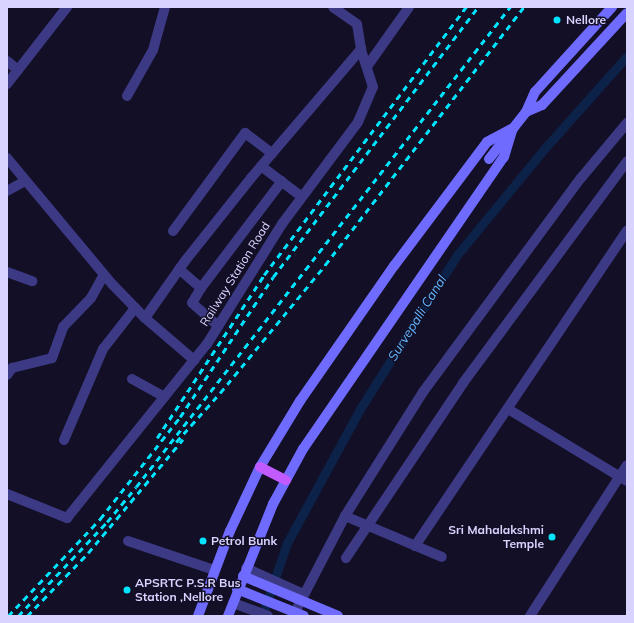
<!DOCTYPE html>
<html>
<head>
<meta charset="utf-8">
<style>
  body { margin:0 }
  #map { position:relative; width:634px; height:623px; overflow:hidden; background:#130f26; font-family:Mulish,sans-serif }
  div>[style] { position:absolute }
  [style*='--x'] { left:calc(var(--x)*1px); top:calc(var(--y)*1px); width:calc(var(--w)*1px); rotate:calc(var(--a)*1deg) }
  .canal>* { height:9px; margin:-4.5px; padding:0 4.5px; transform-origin:4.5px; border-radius:4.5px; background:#0c2248 }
  .minor>* { height:10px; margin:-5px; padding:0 5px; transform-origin:5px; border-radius:5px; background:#3d3a85 }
  .tertiary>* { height:10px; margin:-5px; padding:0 5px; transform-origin:5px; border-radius:5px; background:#3d3a85 }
  .secondary>* { height:10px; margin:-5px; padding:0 5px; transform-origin:5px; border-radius:5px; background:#6f6bff }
  .primary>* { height:10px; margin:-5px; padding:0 5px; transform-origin:5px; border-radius:5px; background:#c25bff }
  .rail>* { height:2.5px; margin-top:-1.25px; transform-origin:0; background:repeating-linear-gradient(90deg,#00e5ff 0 6px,transparent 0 11px) }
  .dots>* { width:11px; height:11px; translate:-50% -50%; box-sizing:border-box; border:2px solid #130f26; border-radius:50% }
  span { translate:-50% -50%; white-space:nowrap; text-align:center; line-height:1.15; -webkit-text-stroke:3px #130f26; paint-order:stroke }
  .poi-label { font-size:12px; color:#d9d4ff; font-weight:700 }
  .left { translate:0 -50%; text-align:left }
  .right { translate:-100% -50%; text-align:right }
  .street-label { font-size:12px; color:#d9d4ff }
  .water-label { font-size:13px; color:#62b6ff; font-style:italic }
  .frame { position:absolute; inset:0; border:8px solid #d9d4ff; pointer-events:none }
</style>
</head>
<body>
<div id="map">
  <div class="canal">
    <div style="--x:262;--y:616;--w:77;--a:-71.1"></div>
    <div style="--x:287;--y:543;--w:153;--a:-61.4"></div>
    <div style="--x:360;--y:409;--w:182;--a:-57.8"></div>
    <div style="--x:457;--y:255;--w:139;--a:-50.6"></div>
    <div style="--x:545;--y:148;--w:123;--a:-48.3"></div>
  </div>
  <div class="minor">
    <div style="--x:7;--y:61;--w:14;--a:39"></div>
    <div style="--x:18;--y:70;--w:18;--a:128"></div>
    <div style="--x:368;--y:65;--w:71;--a:-54.7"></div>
    <div style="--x:18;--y:70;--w:80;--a:-52.1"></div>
    <div style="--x:127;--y:96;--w:53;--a:-60.5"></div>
    <div style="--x:153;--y:50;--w:45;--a:-74.4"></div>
    <div style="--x:7;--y:158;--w:165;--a:50.2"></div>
    <div style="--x:113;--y:285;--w:46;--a:45.9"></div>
    <div style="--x:145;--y:318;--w:65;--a:40.6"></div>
    <div style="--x:261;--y:166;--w:51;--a:37.1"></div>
    <div style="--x:7;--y:191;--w:21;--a:-29"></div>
    <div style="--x:173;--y:231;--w:122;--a:-53.7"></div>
    <div style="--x:245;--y:133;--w:34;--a:37"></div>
    <div style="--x:179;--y:269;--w:29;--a:41"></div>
    <div style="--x:201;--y:288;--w:17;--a:121"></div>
    <div style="--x:192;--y:303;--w:35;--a:41"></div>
    <div style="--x:7;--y:272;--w:27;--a:20"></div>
    <div style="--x:201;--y:288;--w:134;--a:-52.9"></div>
    <div style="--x:145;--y:318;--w:70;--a:-54.9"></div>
    <div style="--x:185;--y:261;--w:106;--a:-51.5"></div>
    <div style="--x:251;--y:178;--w:170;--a:-49.5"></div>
    <div style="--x:7;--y:375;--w:9;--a:-54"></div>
    <div style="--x:12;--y:368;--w:41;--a:-14"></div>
    <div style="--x:52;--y:358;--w:33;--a:-70"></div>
    <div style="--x:63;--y:327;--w:40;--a:-46"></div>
    <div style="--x:91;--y:298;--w:26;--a:-61"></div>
    <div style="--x:132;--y:379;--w:37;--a:29"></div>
    <div style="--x:508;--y:409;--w:139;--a:31.2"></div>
    <div style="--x:64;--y:440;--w:99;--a:-66.8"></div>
    <div style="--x:103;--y:349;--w:52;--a:-52"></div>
    <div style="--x:7;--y:494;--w:65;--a:21.8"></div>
    <div style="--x:345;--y:516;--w:105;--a:22.9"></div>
    <div style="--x:128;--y:541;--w:91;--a:18.6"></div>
    <div style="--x:415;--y:546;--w:380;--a:-56.1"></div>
    <div style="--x:346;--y:558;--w:211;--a:-56.2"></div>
    <div style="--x:463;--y:383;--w:276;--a:-53.5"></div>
  </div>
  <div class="tertiary">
    <div style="--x:67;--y:518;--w:223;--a:-51.2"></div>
    <div style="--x:207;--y:344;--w:142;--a:-58"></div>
    <div style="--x:282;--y:224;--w:127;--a:-53.3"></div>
    <div style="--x:358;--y:122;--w:38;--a:-67"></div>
    <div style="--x:373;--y:87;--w:40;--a:-108"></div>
    <div style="--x:361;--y:49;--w:25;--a:-99"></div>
    <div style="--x:357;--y:24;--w:29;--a:-145"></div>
    <div style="--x:246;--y:568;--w:63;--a:24.5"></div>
    <div style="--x:233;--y:603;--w:37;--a:20"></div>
    <div style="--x:293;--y:616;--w:113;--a:-62.5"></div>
    <div style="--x:345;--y:516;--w:146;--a:-57.8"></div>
    <div style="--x:423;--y:392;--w:266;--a:-53.6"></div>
    <div style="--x:581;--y:178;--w:72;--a:-50.1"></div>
    <div style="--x:530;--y:616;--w:179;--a:-57.3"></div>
  </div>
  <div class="secondary">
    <div style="--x:526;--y:112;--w:17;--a:-24"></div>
    <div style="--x:542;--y:105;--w:125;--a:-47.3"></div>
    <div style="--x:489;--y:159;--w:60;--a:-51.8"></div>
    <div style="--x:526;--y:112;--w:22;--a:-66"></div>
    <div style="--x:535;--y:92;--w:115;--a:-47.8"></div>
    <div style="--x:243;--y:576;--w:103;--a:22.8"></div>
    <div style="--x:237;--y:589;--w:72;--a:21.9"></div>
    <div style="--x:198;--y:616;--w:91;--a:-69.4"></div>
    <div style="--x:230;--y:531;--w:71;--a:-64.9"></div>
    <div style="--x:260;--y:467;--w:77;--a:-58.8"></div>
    <div style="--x:300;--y:401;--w:165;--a:-55.2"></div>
    <div style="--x:394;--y:266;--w:155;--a:-53.1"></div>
    <div style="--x:487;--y:142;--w:30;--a:-28"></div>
    <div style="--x:228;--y:616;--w:121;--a:-68.1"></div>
    <div style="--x:273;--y:504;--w:63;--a:-61.4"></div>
    <div style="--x:303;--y:449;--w:354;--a:-55.5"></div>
    <div style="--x:504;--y:157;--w:30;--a:-73"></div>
  </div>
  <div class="primary">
    <div style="--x:260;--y:467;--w:29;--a:27"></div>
  </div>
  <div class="rail">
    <div style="--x:157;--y:438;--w:195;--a:-56.7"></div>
    <div style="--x:264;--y:275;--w:336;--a:-53"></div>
    <div style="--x:176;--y:442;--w:66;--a:-48.1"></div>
    <div style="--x:220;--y:393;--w:166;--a:-50.6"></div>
    <div style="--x:325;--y:265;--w:326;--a:-52.4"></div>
    <div style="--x:8;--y:616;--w:134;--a:-46.5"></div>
    <div style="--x:100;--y:519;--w:130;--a:-51.9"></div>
    <div style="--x:180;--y:417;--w:168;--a:-56.4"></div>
    <div style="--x:273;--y:277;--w:339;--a:-52.8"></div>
    <div style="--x:18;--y:616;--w:129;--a:-46.6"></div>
    <div style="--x:107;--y:522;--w:45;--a:-50.4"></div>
    <div style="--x:136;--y:487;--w:609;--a:-52.08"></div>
    <div style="--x:27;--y:616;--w:88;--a:-45.9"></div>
    <div style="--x:88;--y:553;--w:148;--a:-50.2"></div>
  </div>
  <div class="dots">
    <div style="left:557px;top:20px;background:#00e5ff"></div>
    <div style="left:552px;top:537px;background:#00e5ff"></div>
    <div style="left:203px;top:541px;background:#00e5ff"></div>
    <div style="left:127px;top:590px;background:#00e5ff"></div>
  </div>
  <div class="poi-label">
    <span class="left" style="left:566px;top:20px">Nellore</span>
    <span class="right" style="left:544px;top:537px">Sri Mahalakshmi<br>Temple</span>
    <span class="left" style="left:211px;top:541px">Petrol Bunk</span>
    <span class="left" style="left:135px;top:590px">APSRTC P.S.R Bus<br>Station ,Nellore</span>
  </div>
  <div class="street-label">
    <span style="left:235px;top:274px;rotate:-58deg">Railway Station Road</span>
  </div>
  <div class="water-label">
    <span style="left:417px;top:318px;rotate:-58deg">Survepalli Canal</span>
  </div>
  <div class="frame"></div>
</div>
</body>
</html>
